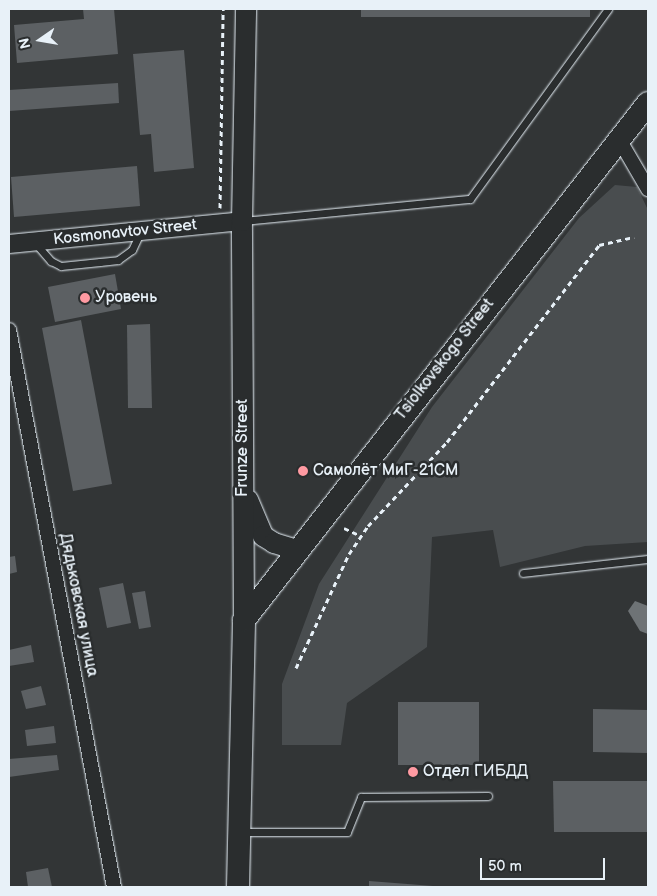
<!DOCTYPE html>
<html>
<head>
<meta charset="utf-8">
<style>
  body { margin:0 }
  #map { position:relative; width:657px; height:896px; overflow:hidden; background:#323536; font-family:"Balsamiq Sans",sans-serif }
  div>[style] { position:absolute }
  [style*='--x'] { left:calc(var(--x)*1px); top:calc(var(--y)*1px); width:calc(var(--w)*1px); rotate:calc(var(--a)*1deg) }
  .green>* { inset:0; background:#494d4f }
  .water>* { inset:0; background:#6e7376 }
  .building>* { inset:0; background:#5c6063 }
  .path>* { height:3px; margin-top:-1.5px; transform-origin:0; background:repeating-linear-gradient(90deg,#e8f1f8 0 5px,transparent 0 9px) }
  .roads { filter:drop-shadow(0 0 1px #e8f1f8) drop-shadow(0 0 1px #e8f1f8) }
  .service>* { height:7px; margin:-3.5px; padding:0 3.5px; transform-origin:3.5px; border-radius:3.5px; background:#2a2d2e }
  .minor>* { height:14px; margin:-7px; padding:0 7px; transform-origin:7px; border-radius:7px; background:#2a2d2e }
  .tertiary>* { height:18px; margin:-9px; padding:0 9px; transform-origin:9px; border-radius:9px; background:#2a2d2e }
  .secondary>* { height:20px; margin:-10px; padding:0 10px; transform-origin:10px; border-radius:10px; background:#2a2d2e }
  .primary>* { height:22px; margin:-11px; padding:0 11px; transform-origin:11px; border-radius:11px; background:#2a2d2e }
  .dots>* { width:14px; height:14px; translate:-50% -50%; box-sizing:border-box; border:2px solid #2a2d2e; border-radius:50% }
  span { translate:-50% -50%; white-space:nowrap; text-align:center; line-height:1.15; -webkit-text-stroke:5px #2a2d2e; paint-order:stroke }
  .street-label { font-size:16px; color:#e8f1f8 }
  .poi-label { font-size:16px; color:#e8f1f8 }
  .left { translate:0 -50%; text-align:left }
  .frame { position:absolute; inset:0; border:10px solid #e8f1f8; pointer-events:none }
  .north { position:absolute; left:15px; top:15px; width:50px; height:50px; -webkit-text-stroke:4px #2a2d2e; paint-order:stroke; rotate:257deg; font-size:14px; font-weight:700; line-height:20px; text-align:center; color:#e8f1f8 }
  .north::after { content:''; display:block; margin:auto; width:18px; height:22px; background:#e8f1f8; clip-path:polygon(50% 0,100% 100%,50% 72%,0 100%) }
  .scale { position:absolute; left:480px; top:858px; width:125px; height:22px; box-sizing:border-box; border:2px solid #e8f1f8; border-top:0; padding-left:6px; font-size:15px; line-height:18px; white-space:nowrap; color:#e8f1f8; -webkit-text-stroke:4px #2a2d2e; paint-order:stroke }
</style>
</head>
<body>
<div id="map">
  <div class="green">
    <div style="clip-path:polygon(615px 185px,637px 187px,648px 210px,648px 542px,585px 546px,500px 567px,493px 530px,432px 537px,427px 647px,347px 703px,341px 745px,282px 745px,282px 684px,319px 584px,432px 407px,579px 218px)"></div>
  </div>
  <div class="water">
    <div style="clip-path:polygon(635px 601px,648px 606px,648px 634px,640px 631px,628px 611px)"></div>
  </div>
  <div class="building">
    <div style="clip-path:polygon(83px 9px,114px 9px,118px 54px,17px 63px,14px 25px,84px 19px)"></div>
    <div style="clip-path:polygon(361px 9px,590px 9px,590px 17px,361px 17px)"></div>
    <div style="clip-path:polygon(184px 50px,194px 168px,154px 172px,151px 134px,140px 135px,133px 54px)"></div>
    <div style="clip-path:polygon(118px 83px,119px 103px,9px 111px,9px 90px)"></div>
    <div style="clip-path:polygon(137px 166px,140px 206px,14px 217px,11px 177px)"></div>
    <div style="clip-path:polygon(115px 274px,121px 309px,55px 322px,48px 287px)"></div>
    <div style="clip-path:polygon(81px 320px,112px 484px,73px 491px,42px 328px)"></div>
    <div style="clip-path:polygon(150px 324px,152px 408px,128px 408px,127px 325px)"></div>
    <div style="clip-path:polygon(15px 556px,17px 572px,9px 574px,9px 557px)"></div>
    <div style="clip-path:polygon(123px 583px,131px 623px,107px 628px,99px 588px)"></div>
    <div style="clip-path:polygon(145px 591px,151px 627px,139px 629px,132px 593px)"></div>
    <div style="clip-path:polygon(31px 645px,34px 662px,9px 666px,9px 650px)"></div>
    <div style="clip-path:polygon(41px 686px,46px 705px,26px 709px,21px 691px)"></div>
    <div style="clip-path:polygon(398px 702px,479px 702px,479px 765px,398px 765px)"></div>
    <div style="clip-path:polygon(593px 709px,648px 710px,648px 753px,593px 752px)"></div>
    <div style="clip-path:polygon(54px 726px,56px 743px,27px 746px,25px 730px)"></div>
    <div style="clip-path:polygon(57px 755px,59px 770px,9px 777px,9px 759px)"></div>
    <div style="clip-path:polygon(553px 781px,648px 781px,648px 832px,554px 832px)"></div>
    <div style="clip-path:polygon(48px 868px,52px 887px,28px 887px,26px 872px)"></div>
    <div style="clip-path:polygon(369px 881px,433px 886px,433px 887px,369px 887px)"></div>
  </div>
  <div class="path">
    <div style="--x:220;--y:208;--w:199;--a:-89.1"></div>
    <div style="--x:344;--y:528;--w:19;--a:25"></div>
    <div style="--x:296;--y:668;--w:126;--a:-65.1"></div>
    <div style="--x:349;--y:554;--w:34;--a:-56"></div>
    <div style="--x:368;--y:526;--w:115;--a:-46.8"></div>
    <div style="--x:447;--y:442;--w:249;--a:-52.3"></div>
    <div style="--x:599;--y:245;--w:36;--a:-13"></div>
  </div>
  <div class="roads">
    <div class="service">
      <div style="--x:244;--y:221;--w:227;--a:-5.6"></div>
      <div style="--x:470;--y:199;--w:235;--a:-54"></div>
      <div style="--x:36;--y:244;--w:23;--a:49"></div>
      <div style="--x:51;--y:261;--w:11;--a:27"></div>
      <div style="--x:61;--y:266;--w:39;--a:-6"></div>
      <div style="--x:100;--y:262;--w:18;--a:-6"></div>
      <div style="--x:118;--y:260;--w:17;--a:-36"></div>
      <div style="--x:132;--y:250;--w:19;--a:-65"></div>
      <div style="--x:523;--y:573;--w:126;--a:-6.4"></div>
      <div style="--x:242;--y:832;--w:105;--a:0"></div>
      <div style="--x:347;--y:832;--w:38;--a:-68"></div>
      <div style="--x:361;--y:797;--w:127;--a:-0.5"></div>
    </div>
    <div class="minor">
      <div style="--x:620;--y:141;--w:56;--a:59.7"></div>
      <div style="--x:9;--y:330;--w:567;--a:79.32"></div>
    </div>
    <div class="tertiary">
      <div style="--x:9;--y:244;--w:234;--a:-5.6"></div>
    </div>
    <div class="secondary">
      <div style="--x:248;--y:500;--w:39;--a:67"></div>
      <div style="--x:263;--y:536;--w:13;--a:32"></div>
      <div style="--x:274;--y:543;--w:24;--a:17"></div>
      <div style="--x:244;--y:620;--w:399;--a:-90.3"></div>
      <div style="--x:242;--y:221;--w:212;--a:-88.9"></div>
    </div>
    <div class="primary">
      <div style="--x:238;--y:887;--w:267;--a:-88.7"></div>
      <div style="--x:244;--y:620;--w:656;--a:-51.99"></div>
    </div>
  </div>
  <div class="dots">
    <div style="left:85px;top:298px;background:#ff9aa2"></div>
    <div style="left:303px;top:471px;background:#ff9aa2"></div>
    <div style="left:413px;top:772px;background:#ff9aa2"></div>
  </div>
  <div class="street-label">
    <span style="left:125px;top:233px;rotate:-6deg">Kosmonavtov Street</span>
    <span style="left:445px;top:360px;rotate:-52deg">Tsiolkovskogo Street</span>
    <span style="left:243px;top:448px;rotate:-90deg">Frunze Street</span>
    <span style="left:78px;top:605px;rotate:79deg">Дядьковская улица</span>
  </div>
  <div class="poi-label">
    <span class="left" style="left:95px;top:298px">Уровень</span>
    <span class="left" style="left:313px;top:471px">Самолёт МиГ-21СМ</span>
    <span class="left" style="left:423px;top:772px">Отдел ГИБДД</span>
  </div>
  <div class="frame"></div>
  <div class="north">N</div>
  <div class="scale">50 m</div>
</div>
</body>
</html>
